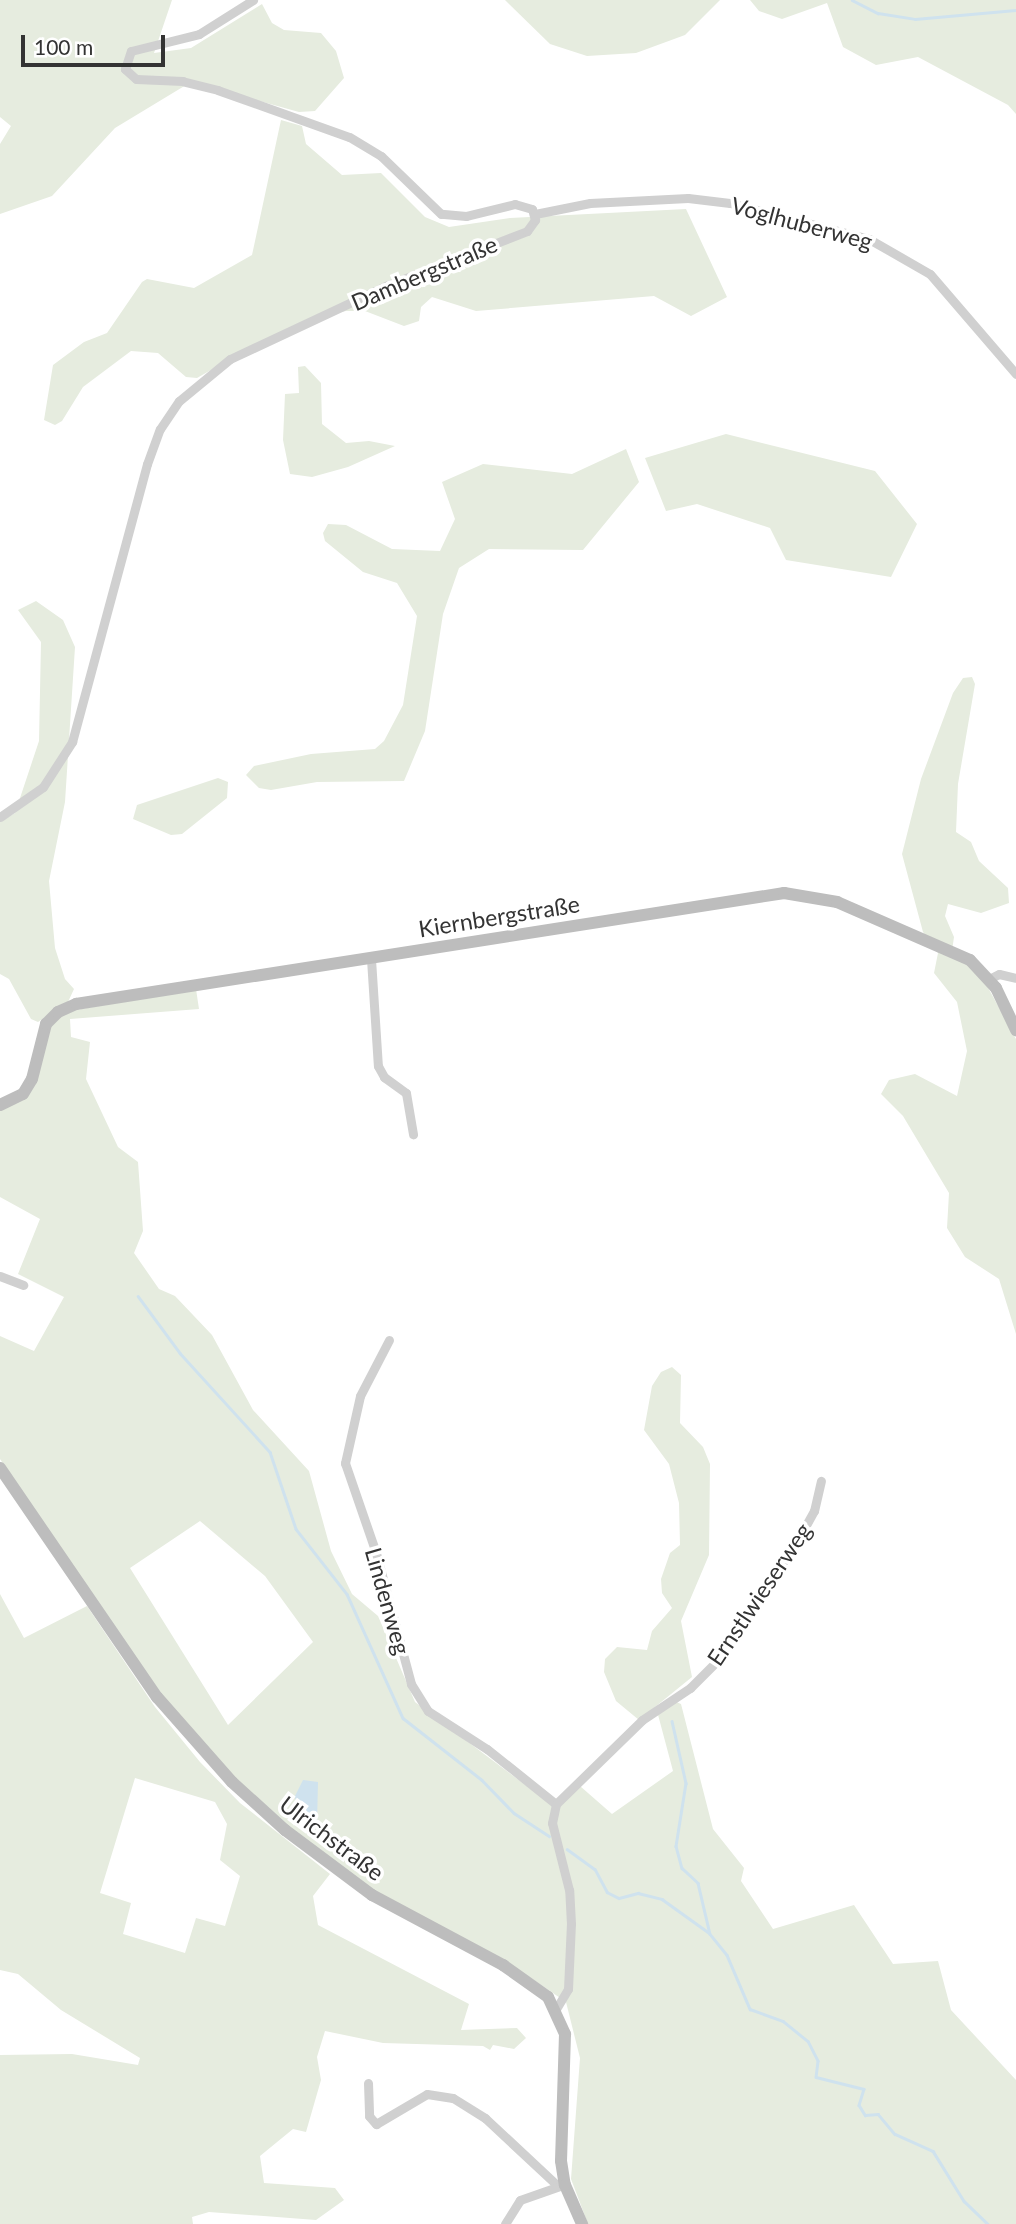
<!DOCTYPE html>
<html>
<head>
<meta charset="utf-8">
<style>
  body { margin:0 }
  #map { position:relative; width:1016px; height:2224px; overflow:hidden; background:#fff; font-family:Lato,sans-serif }
  div>[style] { position:absolute }
  [style*='--x'] { left:calc(var(--x)*1px); top:calc(var(--y)*1px); width:calc(var(--w)*1px); rotate:calc(var(--a)*1deg) }
  .green>* { inset:0; background:#e6ecdf }
  .water>* { inset:0; background:#cfe2ee }
  .stream>* { height:2.5px; margin:-1.25px; padding:0 1.25px; transform-origin:1.25px; border-radius:1.25px; background:#cfe2ee }
  .street>* { height:9px; margin:-4.5px; padding:0 4.5px; transform-origin:4.5px; border-radius:4.5px; background:#d0d0d0 }
  .secondary>* { height:12px; margin:-6px; padding:0 6px; transform-origin:6px; border-radius:6px; background:#bdbdbd }
  span { translate:-50% -50%; white-space:nowrap; text-align:center; line-height:1.15; -webkit-text-stroke:7px #fff; paint-order:stroke }
  .street-label { font-size:23px; color:#333 }
  .scale { position:absolute; left:21px; top:35px; width:144px; height:32px; box-sizing:border-box; border:4px solid #333; border-top:0; padding-left:9px; font-size:21px; line-height:24px; white-space:nowrap; color:#333; -webkit-text-stroke:5px #fff; paint-order:stroke }
</style>
</head>
<body>
<div id="map">
  <div class="green">
    <div style="clip-path:polygon(0 0,172px 0,154px 53px,191px 48px,262px 4px,272px 23px,284px 30px,321px 33px,336px 51px,344px 78px,315px 111px,299px 112px,191px 82px,115px 128px,52px 196px,0 214px,0 144px,11px 126px,0 117px)"></div>
    <div style="clip-path:polygon(505px 0,720px 0,685px 35px,636px 53px,587px 56px,550px 44px)"></div>
    <div style="clip-path:polygon(750px 0,1016px 0,1016px 114px,1008px 105px,918px 57px,876px 65px,843px 47px,827px 3px,782px 19px,759px 11px)"></div>
    <div style="clip-path:polygon(281px 120px,302px 126px,306px 144px,342px 175px,381px 173px,425px 217px,449px 227px,510px 218px,686px 209px,727px 297px,691px 316px,654px 296px,476px 311px,432px 297px,421px 307px,419px 321px,404px 326px,365px 311px,346px 311px,316px 318px,253px 346px,197px 378px,186px 377px,158px 353px,131px 351px,83px 387px,62px 421px,55px 425px,44px 420px,53px 365px,84px 342px,107px 333px,142px 282px,147px 279px,194px 288px,252px 255px)"></div>
    <div style="clip-path:polygon(305px 366px,321px 383px,322px 424px,346px 443px,369px 441px,395px 446px,348px 467px,312px 477px,290px 474px,283px 440px,285px 394px,299px 393px,298px 367px)"></div>
    <div style="clip-path:polygon(726px 434px,875px 471px,917px 524px,891px 577px,786px 560px,770px 528px,697px 504px,666px 511px,645px 458px)"></div>
    <div style="clip-path:polygon(626px 449px,639px 482px,583px 550px,489px 549px,459px 568px,443px 614px,425px 731px,404px 781px,317px 782px,271px 790px,259px 788px,246px 775px,254px 766px,311px 754px,375px 749px,384px 741px,403px 705px,417px 616px,397px 583px,363px 572px,325px 541px,323px 533px,328px 524px,346px 525px,392px 549px,440px 551px,455px 519px,442px 482px,483px 464px,572px 474px)"></div>
    <div style="clip-path:polygon(36px 601px,63px 620px,75px 647px,65px 802px,49px 881px,55px 948px,65px 979px,74px 989px,68px 1002px,38px 1022px,31px 1019px,9px 979px,0 974px,0 822px,15px 813px,39px 741px,41px 642px,18px 610px)"></div>
    <div style="clip-path:polygon(972px 677px,975px 684px,958px 784px,956px 832px,971px 842px,979px 861px,1008px 888px,1009px 903px,981px 913px,948px 904px,945px 916px,954px 937px,952px 951px,979px 971px,1016px 1039px,1016px 1334px,999px 1279px,965px 1257px,947px 1228px,949px 1193px,903px 1116px,881px 1094px,889px 1080px,915px 1074px,957px 1096px,967px 1051px,957px 1002px,934px 973px,938px 953px,923px 932px,902px 854px,921px 779px,953px 693px,963px 678px)"></div>
    <div style="clip-path:polygon(218px 778px,228px 782px,227px 798px,182px 834px,171px 835px,133px 819px,137px 805px)"></div>
    <div style="clip-path:polygon(evenodd,196px 989px,199px 1009px,70px 1019px,71px 1037px,90px 1042px,86px 1079px,118px 1147px,138px 1162px,143px 1231px,134px 1253px,159px 1289px,175px 1296px,212px 1335px,253px 1410px,309px 1471px,331px 1551px,352px 1594px,378px 1616px,415px 1702px,552px 1805px,580px 1786px,612px 1814px,673px 1771px,657px 1711px,674px 1701px,681px 1704px,713px 1829px,744px 1868px,741px 1881px,773px 1929px,854px 1905px,893px 1964px,938px 1961px,951px 2010px,1016px 2080px,1016px 2224px,588px 2224px,571px 2179px,580px 2058px,566px 2002px,528px 1976px,395px 1905px,310px 1845px,240px 1784px,156px 1689px,0 1459px,0 1336px,34px 1351px,64px 1297px,18px 1274px,40px 1219px,0 1197px,0 1109px,21px 1100px,52px 1022px,70px 1011px,196px 989px,200px 1521px,265px 1576px,313px 1642px,228px 1725px,130px 1568px,200px 1521px)"></div>
    <div style="clip-path:polygon(672px 1367px,681px 1375px,680px 1423px,703px 1447px,710px 1464px,709px 1555px,681px 1621px,692px 1677px,639px 1720px,616px 1701px,604px 1672px,605px 1659px,617px 1647px,647px 1650px,652px 1631px,672px 1608px,662px 1593px,661px 1579px,670px 1553px,680px 1545px,679px 1503px,669px 1464px,644px 1430px,652px 1386px,661px 1372px)"></div>
    <div style="clip-path:polygon(evenodd,0 1594px,24px 1638px,87px 1606px,155px 1707px,200px 1762px,240px 1803px,330px 1874px,313px 1896px,318px 1925px,469px 2004px,461px 2030px,517px 2028px,526px 2038px,514px 2049px,493px 2045px,490px 2050px,483px 2046px,383px 2043px,325px 2031px,317px 2057px,321px 2080px,306px 2132px,293px 2129px,260px 2156px,264px 2183px,335px 2188px,344px 2200px,316px 2220px,209px 2212px,192px 2217px,193px 2224px,0 2224px,0 2055px,72px 2054px,138px 2065px,140px 2058px,61px 2010px,18px 1974px,0 1970px,0 1594px,135px 1778px,215px 1802px,227px 1824px,220px 1860px,240px 1876px,225px 1926px,196px 1918px,185px 1953px,123px 1934px,131px 1903px,100px 1893px,135px 1778px)"></div>
  </div>
  <div class="water">
    <div style="clip-path:polygon(303px 1780px,318px 1782px,317px 1823px,297px 1812px,295px 1796px)"></div>
  </div>
  <div class="stream">
    <div style="--x:852;--y:0;--w:29;--a:27"></div>
    <div style="--x:878;--y:13;--w:37;--a:9"></div>
    <div style="--x:915;--y:19;--w:101;--a:-5.1"></div>
    <div style="--x:138;--y:1296;--w:71;--a:53.6"></div>
    <div style="--x:180;--y:1353;--w:134;--a:47.7"></div>
    <div style="--x:270;--y:1452;--w:81;--a:71.3"></div>
    <div style="--x:296;--y:1529;--w:83;--a:51.9"></div>
    <div style="--x:347;--y:1594;--w:136;--a:65.7"></div>
    <div style="--x:403;--y:1718;--w:100;--a:38.1"></div>
    <div style="--x:482;--y:1780;--w:46;--a:45.9"></div>
    <div style="--x:514;--y:1813;--w:42;--a:33.3"></div>
    <div style="--x:672;--y:1721;--w:64;--a:77.3"></div>
    <div style="--x:686;--y:1783;--w:64;--a:99"></div>
    <div style="--x:676;--y:1846;--w:23;--a:75"></div>
    <div style="--x:682;--y:1868;--w:22;--a:43"></div>
    <div style="--x:698;--y:1883;--w:52;--a:76.8"></div>
    <div style="--x:710;--y:1934;--w:27;--a:51"></div>
    <div style="--x:727;--y:1955;--w:59;--a:66.9"></div>
    <div style="--x:750;--y:2009;--w:35;--a:20"></div>
    <div style="--x:783;--y:2021;--w:32;--a:39"></div>
    <div style="--x:808;--y:2041;--w:22;--a:63"></div>
    <div style="--x:818;--y:2061;--w:16;--a:97"></div>
    <div style="--x:816;--y:2077;--w:49;--a:14"></div>
    <div style="--x:864;--y:2089;--w:17;--a:107"></div>
    <div style="--x:859;--y:2105;--w:12;--a:59"></div>
    <div style="--x:865;--y:2115;--w:13;--a:-4"></div>
    <div style="--x:878;--y:2114;--w:26;--a:50"></div>
    <div style="--x:895;--y:2134;--w:42;--a:24.1"></div>
    <div style="--x:933;--y:2151;--w:59;--a:58.2"></div>
    <div style="--x:964;--y:2201;--w:33;--a:44"></div>
    <div style="--x:567;--y:1849;--w:34;--a:36"></div>
    <div style="--x:595;--y:1869;--w:26;--a:62"></div>
    <div style="--x:607;--y:1892;--w:13;--a:27"></div>
    <div style="--x:619;--y:1898;--w:20;--a:-15"></div>
    <div style="--x:638;--y:1893;--w:25;--a:14"></div>
    <div style="--x:662;--y:1899;--w:57;--a:35.7"></div>
  </div>
  <div class="street">
    <div style="--x:535;--y:214;--w:56;--a:-11.3"></div>
    <div style="--x:590;--y:203;--w:98;--a:-2.9"></div>
    <div style="--x:688;--y:198;--w:42;--a:6.8"></div>
    <div style="--x:730;--y:203;--w:144;--a:14.5"></div>
    <div style="--x:869;--y:239;--w:70;--a:29.8"></div>
    <div style="--x:930;--y:274;--w:132;--a:49.3"></div>
    <div style="--x:0;--y:817;--w:52;--a:-34.9"></div>
    <div style="--x:43;--y:787;--w:54;--a:-57.2"></div>
    <div style="--x:72;--y:742;--w:288;--a:-74.9"></div>
    <div style="--x:147;--y:464;--w:37;--a:-70"></div>
    <div style="--x:160;--y:429;--w:34;--a:-56"></div>
    <div style="--x:179;--y:401;--w:66;--a:-39.5"></div>
    <div style="--x:230;--y:359;--w:174;--a:-25.1"></div>
    <div style="--x:388;--y:285;--w:149;--a:-21.2"></div>
    <div style="--x:527;--y:231;--w:14;--a:-54"></div>
    <div style="--x:535;--y:220;--w:11;--a:-105"></div>
    <div style="--x:532;--y:209;--w:18;--a:-164"></div>
    <div style="--x:515;--y:204;--w:50;--a:166.2"></div>
    <div style="--x:466;--y:216;--w:25;--a:-175"></div>
    <div style="--x:441;--y:214;--w:83;--a:-136"></div>
    <div style="--x:381;--y:156;--w:37;--a:-149"></div>
    <div style="--x:349;--y:137;--w:139;--a:-160.3"></div>
    <div style="--x:218;--y:90;--w:36;--a:-166"></div>
    <div style="--x:183;--y:81;--w:47;--a:-177.6"></div>
    <div style="--x:136;--y:79;--w:15;--a:-138"></div>
    <div style="--x:125;--y:69;--w:19;--a:-72"></div>
    <div style="--x:131;--y:51;--w:70;--a:-14"></div>
    <div style="--x:199;--y:34;--w:64;--a:-32.2"></div>
    <div style="--x:371;--y:959;--w:107;--a:86.3"></div>
    <div style="--x:378;--y:1066;--w:13;--a:61"></div>
    <div style="--x:384;--y:1077;--w:27;--a:36"></div>
    <div style="--x:406;--y:1093;--w:42;--a:80.3"></div>
    <div style="--x:989;--y:979;--w:11;--a:-27"></div>
    <div style="--x:999;--y:974;--w:17;--a:13"></div>
    <div style="--x:0;--y:1276;--w:25;--a:21"></div>
    <div style="--x:389;--y:1340;--w:63;--a:117.4"></div>
    <div style="--x:360;--y:1396;--w:69;--a:102.6"></div>
    <div style="--x:345;--y:1463;--w:95;--a:71"></div>
    <div style="--x:376;--y:1553;--w:136;--a:75"></div>
    <div style="--x:411;--y:1684;--w:32;--a:58"></div>
    <div style="--x:428;--y:1711;--w:70;--a:32.8"></div>
    <div style="--x:487;--y:1749;--w:88;--a:38.6"></div>
    <div style="--x:556;--y:2009;--w:23;--a:-59"></div>
    <div style="--x:568;--y:1989;--w:65;--a:-87.4"></div>
    <div style="--x:571;--y:1924;--w:34;--a:-93"></div>
    <div style="--x:569;--y:1890;--w:69;--a:-104.2"></div>
    <div style="--x:552;--y:1823;--w:19;--a:-78"></div>
    <div style="--x:556;--y:1804;--w:120;--a:-44.3"></div>
    <div style="--x:642;--y:1720;--w:58;--a:-33.7"></div>
    <div style="--x:690;--y:1688;--w:41;--a:-45"></div>
    <div style="--x:719;--y:1659;--w:147;--a:-56.6"></div>
    <div style="--x:800;--y:1536;--w:29;--a:-61"></div>
    <div style="--x:814;--y:1511;--w:31;--a:-77"></div>
    <div style="--x:368;--y:2083;--w:33;--a:88"></div>
    <div style="--x:369;--y:2116;--w:11;--a:49"></div>
    <div style="--x:376;--y:2124;--w:59;--a:-30.5"></div>
    <div style="--x:427;--y:2094;--w:26;--a:9"></div>
    <div style="--x:453;--y:2098;--w:38;--a:32"></div>
    <div style="--x:485;--y:2118;--w:100;--a:43"></div>
    <div style="--x:505;--y:2224;--w:28;--a:-58"></div>
    <div style="--x:520;--y:2200;--w:46;--a:-19.2"></div>
  </div>
  <div class="secondary">
    <div style="--x:0;--y:1105;--w:25;--a:-26"></div>
    <div style="--x:23;--y:1094;--w:17;--a:-59"></div>
    <div style="--x:32;--y:1079;--w:57;--a:-75.7"></div>
    <div style="--x:46;--y:1024;--w:17;--a:-45"></div>
    <div style="--x:58;--y:1012;--w:20;--a:-24"></div>
    <div style="--x:76;--y:1004;--w:717;--a:-8.91"></div>
    <div style="--x:784;--y:893;--w:54;--a:9.6"></div>
    <div style="--x:837;--y:902;--w:145;--a:23.6"></div>
    <div style="--x:970;--y:960;--w:38;--a:47"></div>
    <div style="--x:996;--y:988;--w:47;--a:64.5"></div>
    <div style="--x:0;--y:1468;--w:278;--a:55.6"></div>
    <div style="--x:157;--y:1697;--w:113;--a:48.6"></div>
    <div style="--x:232;--y:1782;--w:72;--a:42.2"></div>
    <div style="--x:285;--y:1830;--w:109;--a:36.8"></div>
    <div style="--x:372;--y:1895;--w:149;--a:28.1"></div>
    <div style="--x:503;--y:1965;--w:55;--a:35.4"></div>
    <div style="--x:548;--y:1997;--w:41;--a:65.3"></div>
    <div style="--x:565;--y:2034;--w:127;--a:91.8"></div>
    <div style="--x:561;--y:2161;--w:24;--a:81"></div>
    <div style="--x:565;--y:2185;--w:43;--a:66.4"></div>
  </div>
  <div class="street-label">
    <span style="left:802px;top:223px;rotate:15deg">Voglhuberweg</span>
    <span style="left:424px;top:273px;rotate:-23deg">Dambergstraße</span>
    <span style="left:499px;top:916px;rotate:-9deg">Kiernbergstraße</span>
    <span style="left:759px;top:1594px;rotate:-56deg">Ernstlwieserweg</span>
    <span style="left:388px;top:1601px;rotate:74deg">Lindenweg</span>
    <span style="left:332px;top:1838px;rotate:37deg">Ulrichstraße</span>
  </div>
  <div class="scale">100 m</div>
</div>
</body>
</html>
